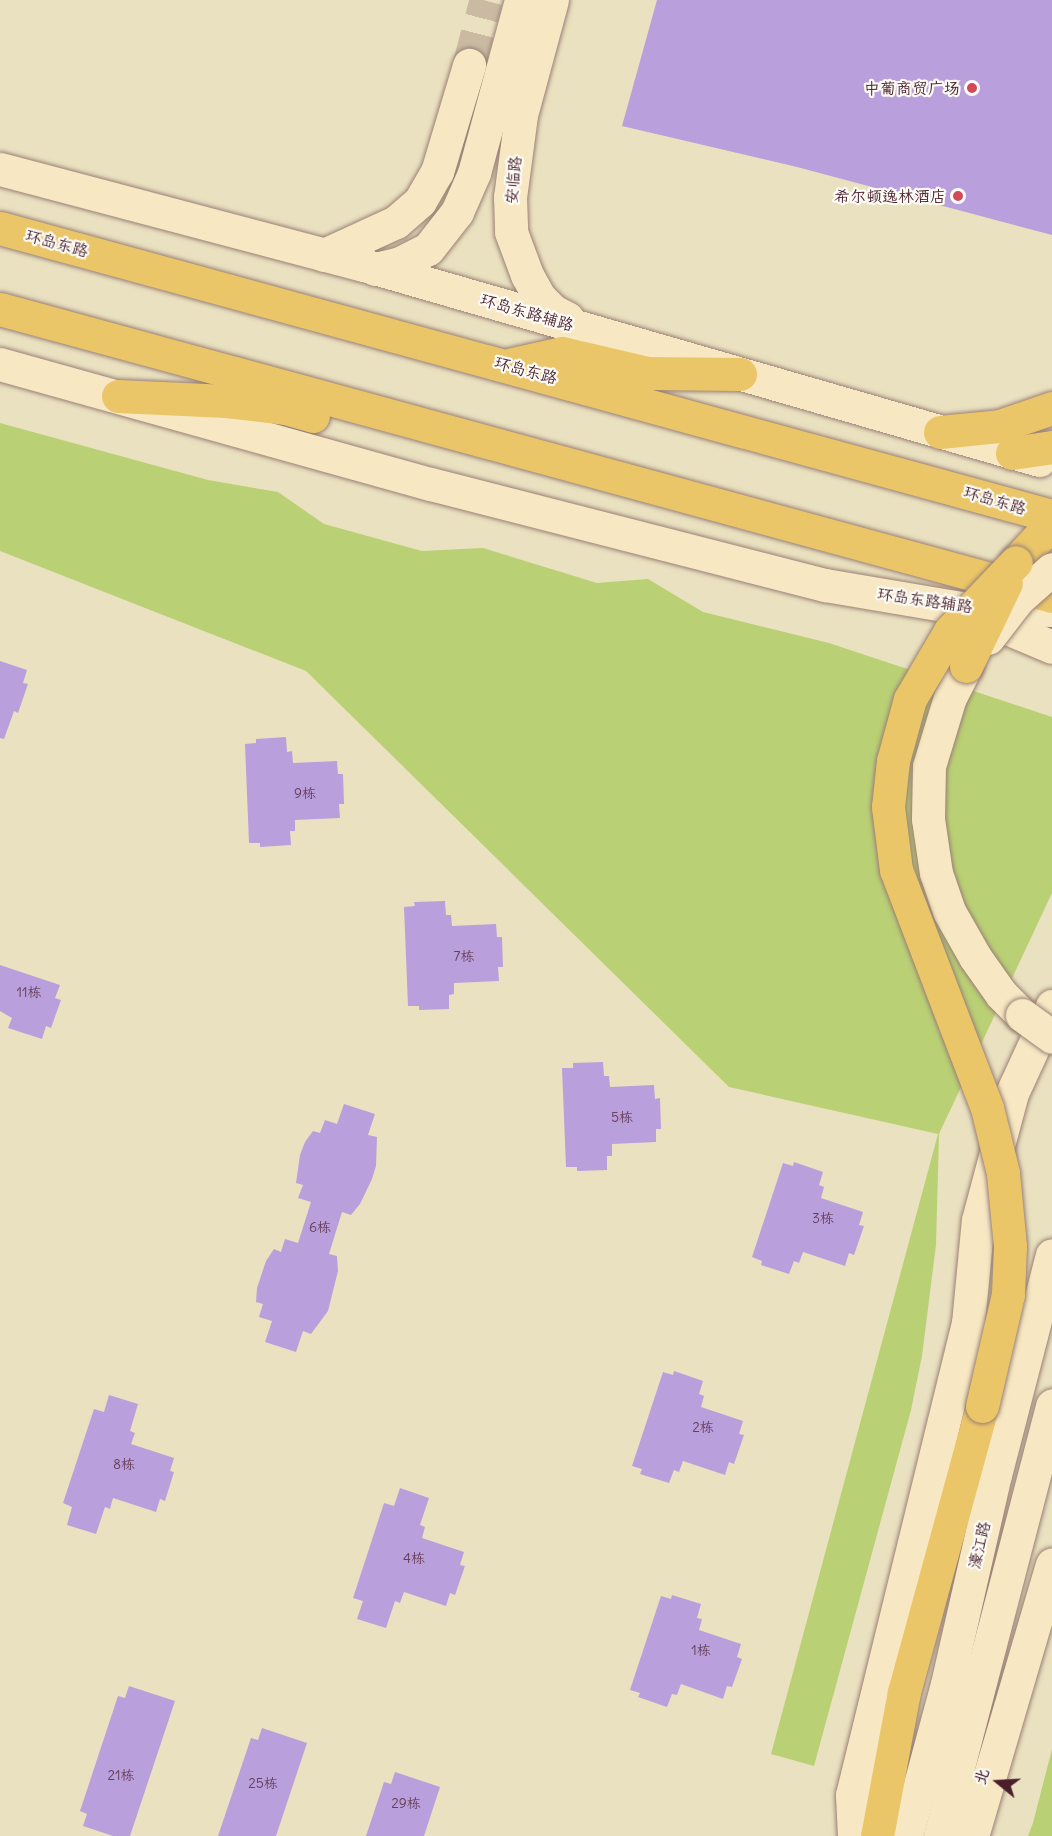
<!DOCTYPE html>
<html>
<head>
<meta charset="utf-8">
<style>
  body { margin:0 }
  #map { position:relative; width:1052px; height:1836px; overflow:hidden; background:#eae1c0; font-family:Delius,"LXGW WenKai TC",sans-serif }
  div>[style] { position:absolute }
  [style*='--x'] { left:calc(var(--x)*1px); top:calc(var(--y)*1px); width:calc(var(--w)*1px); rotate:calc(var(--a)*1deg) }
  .green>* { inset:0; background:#bad075 }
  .building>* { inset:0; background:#ba9fdd }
  .secondary-tunnel>* { height:33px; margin-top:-16.5px; transform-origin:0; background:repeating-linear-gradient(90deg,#cabaa2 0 33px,transparent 0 49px) }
  .roads { filter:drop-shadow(0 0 2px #9a8076) drop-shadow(0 0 2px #9a8076) }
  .secondary>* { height:33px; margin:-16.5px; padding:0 16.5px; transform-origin:16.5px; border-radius:16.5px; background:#f7e8c3 }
  .primary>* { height:33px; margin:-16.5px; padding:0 16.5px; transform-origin:16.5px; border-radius:16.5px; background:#ebc669 }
  .bridges { filter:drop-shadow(0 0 2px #9a8076) drop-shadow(0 0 2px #9a8076) }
  .secondary-bridge>* { height:33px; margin:-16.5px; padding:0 16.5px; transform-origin:16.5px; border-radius:16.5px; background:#f7e8c3 }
  .primary-bridge>* { height:33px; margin:-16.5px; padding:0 16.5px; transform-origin:16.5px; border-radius:16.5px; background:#ebc669 }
  .dots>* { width:16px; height:16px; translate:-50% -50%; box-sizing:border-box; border:3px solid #fdfcf7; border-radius:50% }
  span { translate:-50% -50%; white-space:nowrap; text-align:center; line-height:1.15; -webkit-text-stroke:4.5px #fdfcf7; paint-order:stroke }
  .number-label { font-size:14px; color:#663f58 }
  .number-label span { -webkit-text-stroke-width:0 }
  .poi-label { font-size:16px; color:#4a1f2b }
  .right { translate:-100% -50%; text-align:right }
  .street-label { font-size:16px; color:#4a1f2b }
  .north { position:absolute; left:968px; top:1752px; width:60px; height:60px; -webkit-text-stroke:4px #fdfcf7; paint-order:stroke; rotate:288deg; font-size:16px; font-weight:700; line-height:24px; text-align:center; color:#4a1f2b }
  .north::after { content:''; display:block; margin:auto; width:21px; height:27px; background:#4a1f2b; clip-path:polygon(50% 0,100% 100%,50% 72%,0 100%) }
</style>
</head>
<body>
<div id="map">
  <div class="green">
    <div style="clip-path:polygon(0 423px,208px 480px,278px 492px,324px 524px,422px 551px,483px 548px,597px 583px,648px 579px,703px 612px,829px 643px,1052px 717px,1052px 893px,939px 1134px,936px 1245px,922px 1356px,911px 1410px,814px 1766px,771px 1754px,938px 1134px,729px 1087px,306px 671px,0 551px)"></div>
    <div style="clip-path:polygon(1052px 1749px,1052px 1836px,1028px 1836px,1033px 1823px)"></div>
  </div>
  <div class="building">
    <div style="clip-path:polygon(657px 0,1052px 0,1052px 235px,797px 167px,622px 126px)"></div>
    <div style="clip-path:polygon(0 661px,27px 670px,23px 683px,28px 684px,18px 713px,14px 711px,4px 739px,0 738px)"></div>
    <div style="clip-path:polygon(286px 737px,287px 752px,292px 751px,293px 763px,337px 761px,338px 774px,343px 774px,344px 804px,339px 804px,340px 818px,295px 820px,295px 831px,290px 831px,291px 845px,260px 847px,260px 843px,249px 843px,245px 744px,256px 743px,256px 739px)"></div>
    <div style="clip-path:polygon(445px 901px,446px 915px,451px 915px,452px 926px,496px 924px,497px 937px,502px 937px,503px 967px,498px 967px,499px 981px,454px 983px,454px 994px,449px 995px,449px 1009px,419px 1010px,419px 1006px,408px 1006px,404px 907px,415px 906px,414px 902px)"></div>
    <div style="clip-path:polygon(0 965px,60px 985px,55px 998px,61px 1000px,51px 1028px,46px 1026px,42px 1039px,8px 1028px,12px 1018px,0 1011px)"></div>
    <div style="clip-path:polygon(603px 1062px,604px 1076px,609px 1076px,610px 1087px,654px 1085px,655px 1099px,660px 1098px,661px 1129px,656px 1129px,656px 1142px,612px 1144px,612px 1156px,607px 1156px,607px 1170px,577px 1171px,577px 1167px,566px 1167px,562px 1068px,573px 1068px,573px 1063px)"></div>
    <div style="clip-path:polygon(344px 1104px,375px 1114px,368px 1135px,377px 1137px,376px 1166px,372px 1179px,360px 1204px,351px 1215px,342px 1212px,329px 1254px,337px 1256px,338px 1271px,328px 1311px,311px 1334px,303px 1331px,296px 1352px,265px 1342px,272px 1321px,259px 1317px,263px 1304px,256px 1302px,257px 1288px,266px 1261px,274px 1249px,281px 1252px,285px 1239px,298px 1243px,311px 1202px,298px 1198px,303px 1185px,296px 1183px,300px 1155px,305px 1142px,313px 1131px,320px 1133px,325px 1120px,337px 1124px)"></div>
    <div style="clip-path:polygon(794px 1162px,823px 1172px,819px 1185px,824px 1187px,821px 1198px,863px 1212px,859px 1225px,864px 1226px,854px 1255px,849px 1253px,845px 1266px,803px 1252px,799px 1263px,794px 1261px,789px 1274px,761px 1265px,762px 1261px,752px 1257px,783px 1163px,793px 1166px)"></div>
    <div style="clip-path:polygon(674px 1371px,703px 1381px,699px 1394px,704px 1396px,701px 1407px,743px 1421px,739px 1434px,744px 1435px,734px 1464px,729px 1462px,725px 1475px,683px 1461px,679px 1472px,674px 1470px,669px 1483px,640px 1474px,642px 1469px,632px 1466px,663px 1372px,673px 1375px)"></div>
    <div style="clip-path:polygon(109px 1395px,138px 1404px,130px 1431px,135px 1433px,131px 1444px,174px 1458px,170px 1471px,174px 1472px,165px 1501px,160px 1499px,156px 1512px,113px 1498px,110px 1509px,105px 1507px,96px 1534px,67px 1525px,72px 1507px,63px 1503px,94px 1409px,104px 1412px)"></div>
    <div style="clip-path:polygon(400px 1488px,429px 1498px,420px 1525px,425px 1527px,422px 1538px,464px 1552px,460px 1565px,465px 1566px,455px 1595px,450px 1593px,446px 1606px,404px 1592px,400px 1603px,395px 1601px,386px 1628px,357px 1619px,363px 1601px,353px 1598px,384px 1503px,394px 1506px)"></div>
    <div style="clip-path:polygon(672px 1595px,701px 1604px,697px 1618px,702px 1619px,699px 1630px,741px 1644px,737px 1657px,742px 1659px,732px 1687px,727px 1686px,723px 1699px,681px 1684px,677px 1695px,672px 1694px,667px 1707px,638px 1697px,640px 1693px,630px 1690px,661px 1596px,671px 1599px)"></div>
    <div style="clip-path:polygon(129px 1686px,175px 1701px,130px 1836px,113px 1836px,83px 1826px,87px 1814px,80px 1811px,118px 1696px,125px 1698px)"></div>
    <div style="clip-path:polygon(262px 1728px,307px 1743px,276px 1836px,218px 1836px,251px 1738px,258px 1740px)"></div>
    <div style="clip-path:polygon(395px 1772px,440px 1787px,424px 1836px,366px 1836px,384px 1782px,391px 1784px)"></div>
  </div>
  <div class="secondary-tunnel">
    <div style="--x:469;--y:65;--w:67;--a:-75.3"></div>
  </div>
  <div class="roads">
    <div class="secondary">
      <div style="--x:552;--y:0;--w:119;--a:105.1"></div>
      <div style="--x:521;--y:115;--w:83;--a:97.6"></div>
      <div style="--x:510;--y:197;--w:35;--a:88"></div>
      <div style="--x:511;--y:232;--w:46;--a:69.6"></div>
      <div style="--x:527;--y:275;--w:26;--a:61"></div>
      <div style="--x:540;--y:298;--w:18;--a:45"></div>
      <div style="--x:553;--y:311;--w:16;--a:27"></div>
      <div style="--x:0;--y:169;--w:376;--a:14.8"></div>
      <div style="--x:364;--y:265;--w:703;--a:16.11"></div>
      <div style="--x:324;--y:255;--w:79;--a:-24.6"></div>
      <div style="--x:396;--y:222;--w:32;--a:-41"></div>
      <div style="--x:420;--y:201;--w:34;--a:-60"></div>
      <div style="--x:437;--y:172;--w:112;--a:-73.3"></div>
      <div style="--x:375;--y:269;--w:26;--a:-13"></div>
      <div style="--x:400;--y:263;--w:31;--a:-27"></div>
      <div style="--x:428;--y:249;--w:47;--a:-51.9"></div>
      <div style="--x:457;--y:212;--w:43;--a:-66.4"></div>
      <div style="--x:474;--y:173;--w:179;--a:-74.8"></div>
      <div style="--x:0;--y:364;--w:447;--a:15.6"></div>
      <div style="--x:431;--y:484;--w:407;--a:14.4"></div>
      <div style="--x:825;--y:585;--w:138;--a:9.6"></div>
      <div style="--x:961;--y:608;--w:91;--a:1.3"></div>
      <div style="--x:976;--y:615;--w:82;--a:22.8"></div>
      <div style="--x:966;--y:666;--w:35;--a:117"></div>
      <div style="--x:950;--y:697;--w:72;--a:106.9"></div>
      <div style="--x:929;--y:766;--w:53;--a:91.1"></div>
      <div style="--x:928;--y:819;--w:55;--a:81.6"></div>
      <div style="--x:936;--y:873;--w:40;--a:71.1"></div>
      <div style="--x:949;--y:911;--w:53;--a:60.5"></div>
      <div style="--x:975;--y:957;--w:45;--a:54.9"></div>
      <div style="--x:1001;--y:994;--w:30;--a:45"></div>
      <div style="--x:854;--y:1836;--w:41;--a:-92.8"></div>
      <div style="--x:852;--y:1795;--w:486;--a:-76.2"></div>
      <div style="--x:968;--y:1323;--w:103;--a:-84.5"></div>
      <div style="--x:978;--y:1220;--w:131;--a:-75"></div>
      <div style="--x:1012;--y:1093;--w:96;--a:-65.3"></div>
      <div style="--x:906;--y:1836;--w:157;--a:-74.9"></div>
      <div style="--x:947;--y:1684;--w:214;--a:-77.1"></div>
      <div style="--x:995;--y:1475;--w:227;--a:-75.5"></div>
      <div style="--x:940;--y:1836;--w:445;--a:-75.4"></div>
      <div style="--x:972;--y:1836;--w:283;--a:-73.6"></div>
    </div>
    <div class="primary">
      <div style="--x:0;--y:228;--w:1091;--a:15.31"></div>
      <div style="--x:0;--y:309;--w:1090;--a:15.26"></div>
      <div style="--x:512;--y:364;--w:51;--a:-12.4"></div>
      <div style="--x:562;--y:353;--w:87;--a:13.2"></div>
      <div style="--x:647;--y:373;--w:93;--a:0.6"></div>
      <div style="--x:118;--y:396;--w:108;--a:2.7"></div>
      <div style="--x:226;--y:401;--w:59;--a:6.8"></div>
      <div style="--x:285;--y:408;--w:29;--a:16"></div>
      <div style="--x:940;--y:432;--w:60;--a:-5.7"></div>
      <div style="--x:1000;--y:426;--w:55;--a:-19.1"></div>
      <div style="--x:1012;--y:453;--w:40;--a:-8.5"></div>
      <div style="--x:1016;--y:562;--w:53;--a:-47.3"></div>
      <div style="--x:877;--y:1836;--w:147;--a:-79.4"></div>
      <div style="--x:904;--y:1692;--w:296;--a:-74.7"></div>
    </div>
  </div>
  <div class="bridges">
    <div class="secondary-bridge">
      <div style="--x:988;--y:638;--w:49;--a:-52.4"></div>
      <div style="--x:1018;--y:599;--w:45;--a:-41.4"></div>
      <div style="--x:1022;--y:1015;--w:37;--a:36"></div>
    </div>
    <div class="primary-bridge">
      <div style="--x:966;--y:666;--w:92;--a:-64.3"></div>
      <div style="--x:982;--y:1406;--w:115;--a:-76.9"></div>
      <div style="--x:1008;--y:1294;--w:48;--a:-87.6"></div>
      <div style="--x:1010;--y:1246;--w:73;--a:-95.5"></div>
      <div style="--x:1003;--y:1173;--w:67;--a:-103.8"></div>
      <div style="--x:987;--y:1108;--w:255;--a:-110.9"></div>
      <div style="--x:896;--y:870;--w:64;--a:-97.2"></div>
      <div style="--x:888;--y:807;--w:46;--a:-83.8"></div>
      <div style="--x:893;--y:761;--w:64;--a:-74.7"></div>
      <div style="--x:910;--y:699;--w:79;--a:-59.5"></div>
      <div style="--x:950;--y:631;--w:95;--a:-46.3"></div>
    </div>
  </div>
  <div class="dots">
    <div style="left:972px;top:88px;background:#d1495b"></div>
    <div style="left:958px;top:196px;background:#d1495b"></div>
  </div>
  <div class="number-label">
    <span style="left:305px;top:793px">9栋</span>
    <span style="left:464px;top:956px">7栋</span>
    <span style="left:29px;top:992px">11栋</span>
    <span style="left:622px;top:1117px">5栋</span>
    <span style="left:823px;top:1218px">3栋</span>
    <span style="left:320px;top:1227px">6栋</span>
    <span style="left:703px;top:1427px">2栋</span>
    <span style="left:124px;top:1464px">8栋</span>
    <span style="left:414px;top:1558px">4栋</span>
    <span style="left:701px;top:1650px">1栋</span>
    <span style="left:121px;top:1775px">21栋</span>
    <span style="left:263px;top:1783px">25栋</span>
    <span style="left:406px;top:1803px">29栋</span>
  </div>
  <div class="poi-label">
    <span class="right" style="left:960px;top:88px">中葡商贸广场</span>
    <span class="right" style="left:946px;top:196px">希尔顿逸林酒店</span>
  </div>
  <div class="street-label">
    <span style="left:513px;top:180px;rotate:-85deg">安临路</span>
    <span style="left:57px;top:243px;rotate:15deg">环岛东路</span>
    <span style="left:527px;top:312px;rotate:16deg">环岛东路辅路</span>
    <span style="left:526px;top:370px;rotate:15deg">环岛东路</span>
    <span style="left:995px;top:500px;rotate:16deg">环岛东路</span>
    <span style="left:925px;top:600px;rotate:8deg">环岛东路辅路</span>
    <span style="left:979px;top:1545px;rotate:-77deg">濠江路</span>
  </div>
  <div class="north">北</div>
</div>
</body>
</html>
